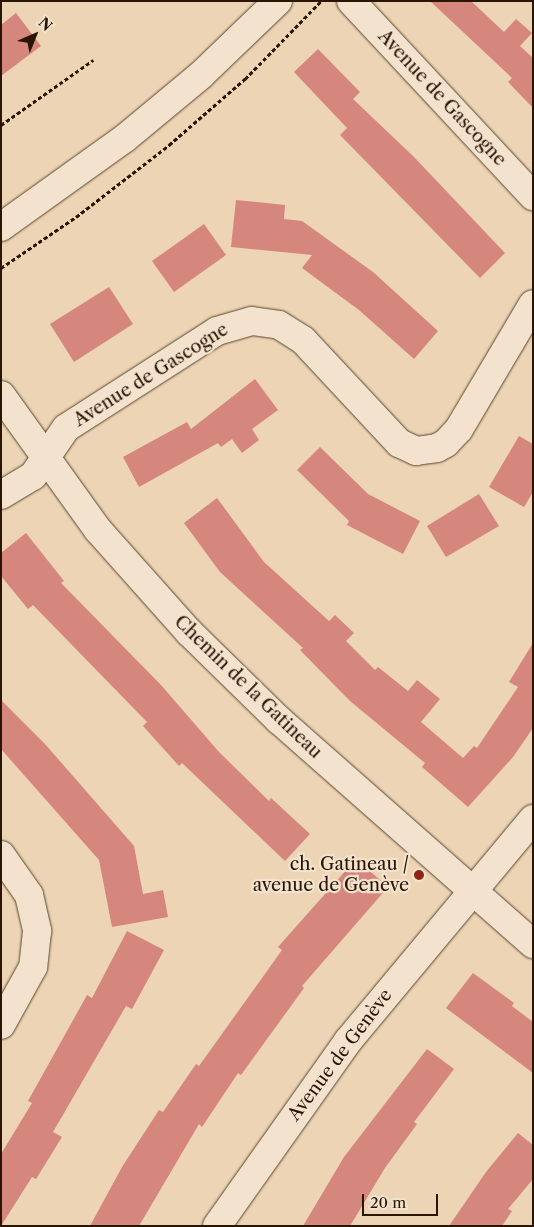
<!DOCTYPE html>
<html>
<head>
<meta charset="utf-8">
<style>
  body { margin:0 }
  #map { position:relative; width:534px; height:1227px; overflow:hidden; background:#ecd4b4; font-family:"Libre Caslon Text",serif }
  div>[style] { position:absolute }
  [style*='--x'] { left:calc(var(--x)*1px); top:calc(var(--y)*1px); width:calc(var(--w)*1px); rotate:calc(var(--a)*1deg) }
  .building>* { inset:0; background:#d5867d }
  .path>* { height:3px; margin-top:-1.5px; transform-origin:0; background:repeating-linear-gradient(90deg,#291500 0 4px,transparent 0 6.5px) }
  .roads { filter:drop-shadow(0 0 1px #5a452d) drop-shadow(0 0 1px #5a452d) }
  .minor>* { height:28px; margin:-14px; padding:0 14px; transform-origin:14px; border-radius:14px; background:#f3e3ce }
  .tertiary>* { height:28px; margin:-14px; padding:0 14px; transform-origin:14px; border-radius:14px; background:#f3e3ce }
  .dots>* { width:14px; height:14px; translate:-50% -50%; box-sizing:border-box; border:2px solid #f3e3ce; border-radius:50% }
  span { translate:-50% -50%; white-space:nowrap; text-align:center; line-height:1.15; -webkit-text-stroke:4.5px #f3e3ce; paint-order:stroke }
  .street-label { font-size:18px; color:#291500 }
  .poi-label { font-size:18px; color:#291500 }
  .right { translate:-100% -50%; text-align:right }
  .frame { position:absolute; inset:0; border:2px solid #291500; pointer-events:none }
  .north { position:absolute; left:10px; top:10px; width:50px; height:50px; -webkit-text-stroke:4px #f3e3ce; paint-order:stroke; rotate:44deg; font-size:14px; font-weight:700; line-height:20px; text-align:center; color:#291500 }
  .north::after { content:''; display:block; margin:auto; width:18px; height:22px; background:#291500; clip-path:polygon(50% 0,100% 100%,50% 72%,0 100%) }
  .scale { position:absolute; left:362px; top:1194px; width:76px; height:22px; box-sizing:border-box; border:2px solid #291500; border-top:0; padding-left:6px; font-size:15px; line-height:18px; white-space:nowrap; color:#291500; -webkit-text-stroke:4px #f3e3ce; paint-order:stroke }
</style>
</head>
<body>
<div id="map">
  <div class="building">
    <div style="clip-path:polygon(430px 1px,471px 1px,504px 32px,516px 19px,532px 33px,520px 46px,533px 58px,533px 108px,508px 82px,512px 78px)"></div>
    <div style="clip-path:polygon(16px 13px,41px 46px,1px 76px,1px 25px)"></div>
    <div style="clip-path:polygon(318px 49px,360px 92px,353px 99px,414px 157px,505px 253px,480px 278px,340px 135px,347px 128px,294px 72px)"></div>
    <div style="clip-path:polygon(236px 200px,285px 205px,284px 219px,302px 221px,373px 272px,438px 331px,414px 359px,359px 310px,302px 268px,312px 255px,231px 247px)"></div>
    <div style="clip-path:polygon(204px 224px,226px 255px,174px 292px,152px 261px)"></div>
    <div style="clip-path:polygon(109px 287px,133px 324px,74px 362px,50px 324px)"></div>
    <div style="clip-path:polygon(255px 379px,278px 410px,252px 429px,259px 440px,242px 453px,232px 439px,221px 447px,218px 443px,139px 487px,123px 457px,187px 422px,191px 429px)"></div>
    <div style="clip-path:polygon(519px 436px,533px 444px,533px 492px,524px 507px,489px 487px)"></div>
    <div style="clip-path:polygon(320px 447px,368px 494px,420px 521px,403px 554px,347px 525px,349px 521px,297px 470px)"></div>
    <div style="clip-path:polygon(479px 494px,499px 526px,446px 557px,427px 526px)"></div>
    <div style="clip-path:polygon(217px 498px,264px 562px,329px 621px,335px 615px,354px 633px,346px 641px,375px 670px,378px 667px,408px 691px,417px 680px,440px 699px,421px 722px,463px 758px,474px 746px,477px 748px,518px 687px,509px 682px,533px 643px,533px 728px,513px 757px,468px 807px,422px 767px,425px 763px,350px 701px,300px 650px,303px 648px,220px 572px,184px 523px)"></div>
    <div style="clip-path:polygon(26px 533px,64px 581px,61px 583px,161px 685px,219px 752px,269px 801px,271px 798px,310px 834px,285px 861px,182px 763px,179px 766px,143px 726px,147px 722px,33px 605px,28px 609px,1px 576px,1px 553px)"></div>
    <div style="clip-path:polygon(1px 700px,45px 744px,134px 846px,143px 894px,163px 890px,168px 917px,112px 927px,99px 860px,1px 749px)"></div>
    <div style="clip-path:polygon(356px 859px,388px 887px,302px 986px,304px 988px,241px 1075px,238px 1073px,202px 1127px,199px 1124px,139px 1226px,90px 1226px,122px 1167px,159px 1110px,163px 1112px,196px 1064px,199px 1066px,282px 950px,278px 947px)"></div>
    <div style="clip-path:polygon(127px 931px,164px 950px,132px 1009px,126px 1006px,53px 1132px,62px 1137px,36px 1179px,32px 1177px,1px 1226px,1px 1154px,32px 1103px,28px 1101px,87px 995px,92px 998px)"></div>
    <div style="clip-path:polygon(473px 973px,514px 1003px,512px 1006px,533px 1022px,533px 1073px,446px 1008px)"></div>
    <div style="clip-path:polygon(427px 1049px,454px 1069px,414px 1122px,417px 1124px,385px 1168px,350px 1226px,303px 1226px,344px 1157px)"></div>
    <div style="clip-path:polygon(518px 1133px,533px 1145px,533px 1179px,508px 1209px,512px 1211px,502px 1226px,449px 1226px,486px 1172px)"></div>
  </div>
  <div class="path">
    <div style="--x:1;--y:125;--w:113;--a:-35.2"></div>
    <div style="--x:1;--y:268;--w:91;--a:-34.2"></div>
    <div style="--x:76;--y:217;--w:118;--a:-37.7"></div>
    <div style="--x:169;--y:145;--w:101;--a:-41"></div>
    <div style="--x:245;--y:79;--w:109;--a:-45.7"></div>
  </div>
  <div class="roads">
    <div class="minor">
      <div style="--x:351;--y:1;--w:267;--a:47"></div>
      <div style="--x:1;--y:395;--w:166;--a:54.3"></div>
      <div style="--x:98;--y:530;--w:137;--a:48.3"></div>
      <div style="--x:189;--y:632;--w:126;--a:44.4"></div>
      <div style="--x:279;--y:720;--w:339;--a:41.4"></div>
      <div style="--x:1;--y:495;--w:37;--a:-31"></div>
      <div style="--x:33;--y:476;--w:58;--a:-55.5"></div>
      <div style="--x:66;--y:428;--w:179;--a:-32.7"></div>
      <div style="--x:217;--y:331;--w:36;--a:-16"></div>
      <div style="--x:252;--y:321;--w:27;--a:8"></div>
      <div style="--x:279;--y:325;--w:28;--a:32"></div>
      <div style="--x:303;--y:340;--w:141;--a:47"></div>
      <div style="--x:399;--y:443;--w:19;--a:25"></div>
      <div style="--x:416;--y:451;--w:21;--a:-8"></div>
      <div style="--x:437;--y:448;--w:10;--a:-29"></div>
      <div style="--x:446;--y:443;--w:19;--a:-47"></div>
      <div style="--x:459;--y:429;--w:145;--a:-59.4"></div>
      <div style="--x:1;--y:855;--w:49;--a:55"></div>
      <div style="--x:29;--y:895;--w:37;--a:77"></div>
      <div style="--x:37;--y:931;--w:36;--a:96"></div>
      <div style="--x:33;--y:967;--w:66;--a:118.9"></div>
      <div style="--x:217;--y:1226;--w:227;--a:-54.7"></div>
      <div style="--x:348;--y:1041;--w:289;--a:-50.2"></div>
    </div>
    <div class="tertiary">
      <div style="--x:1;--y:227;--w:151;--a:-35.6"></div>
      <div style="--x:124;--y:139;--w:100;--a:-39.7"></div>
      <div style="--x:201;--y:75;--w:107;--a:-43.9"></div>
    </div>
  </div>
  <div class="dots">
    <div style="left:419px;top:875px;background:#8f2418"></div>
  </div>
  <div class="street-label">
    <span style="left:442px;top:98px;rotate:47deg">Avenue de Gascogne</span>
    <span style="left:151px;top:375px;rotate:-32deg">Avenue de Gascogne</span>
    <span style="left:248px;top:687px;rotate:44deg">Chemin de la Gatineau</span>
    <span style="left:340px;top:1055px;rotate:-53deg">Avenue de Genève</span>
  </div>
  <div class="poi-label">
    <span class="right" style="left:409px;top:875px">ch. Gatineau /<br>avenue de Genève</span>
  </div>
  <div class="frame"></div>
  <div class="north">N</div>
  <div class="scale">20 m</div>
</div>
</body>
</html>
